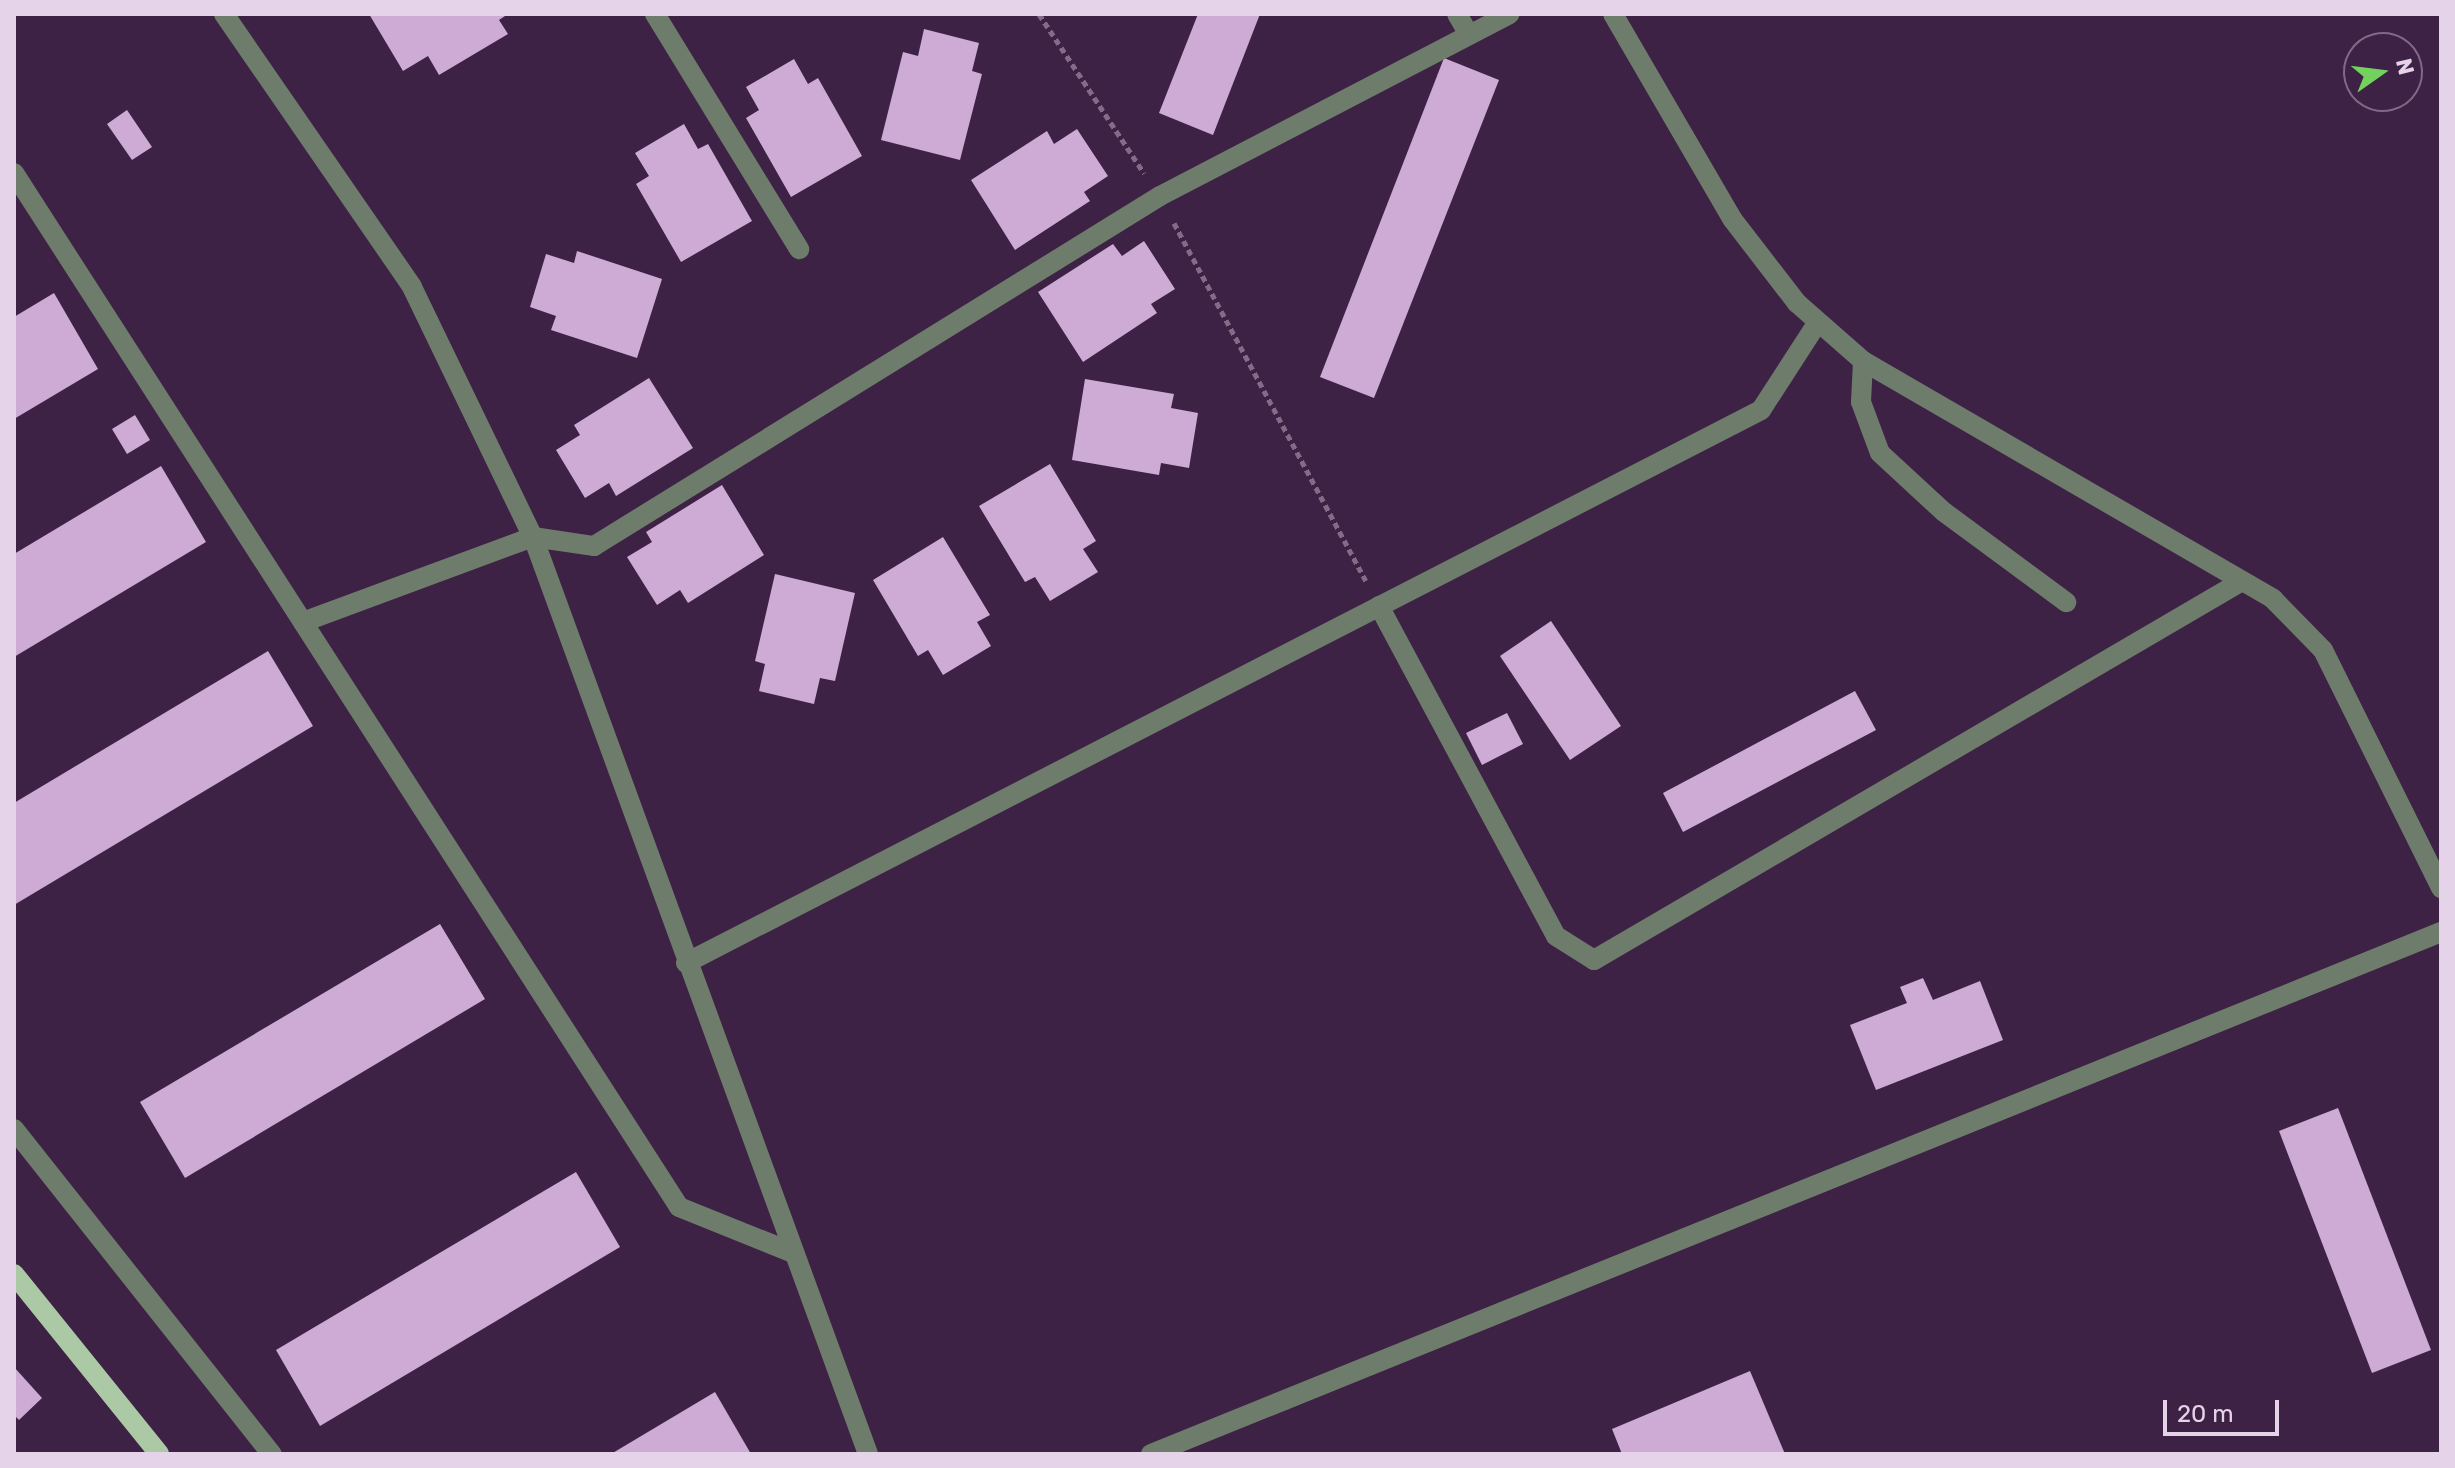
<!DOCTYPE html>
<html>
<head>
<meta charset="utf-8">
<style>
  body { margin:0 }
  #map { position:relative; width:2455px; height:1468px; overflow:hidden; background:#3e2245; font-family:Rubik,sans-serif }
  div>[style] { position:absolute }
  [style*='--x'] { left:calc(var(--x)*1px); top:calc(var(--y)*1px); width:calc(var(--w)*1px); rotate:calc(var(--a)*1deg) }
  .building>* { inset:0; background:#ceabd5 }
  .path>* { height:5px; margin-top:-2.5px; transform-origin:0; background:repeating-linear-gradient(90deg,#846c89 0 6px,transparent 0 10px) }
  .minor>* { height:20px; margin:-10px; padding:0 10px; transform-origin:10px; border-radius:10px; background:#6e7c6b }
  .major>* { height:20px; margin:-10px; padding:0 10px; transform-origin:10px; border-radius:10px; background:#acc9a5 }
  span { translate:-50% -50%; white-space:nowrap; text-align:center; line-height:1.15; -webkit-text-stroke:8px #3e2245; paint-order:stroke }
  .frame { position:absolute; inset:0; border:16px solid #e5d4e9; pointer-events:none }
  .north { position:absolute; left:2343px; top:32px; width:80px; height:80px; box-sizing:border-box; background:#3e2245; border:2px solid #816987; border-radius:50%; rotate:76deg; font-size:22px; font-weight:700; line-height:32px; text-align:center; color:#e5d4e9 }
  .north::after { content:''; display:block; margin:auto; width:28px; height:36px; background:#72d25d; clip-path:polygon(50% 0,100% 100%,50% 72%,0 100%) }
  .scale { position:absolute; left:2163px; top:1400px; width:116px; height:36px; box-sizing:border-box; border:4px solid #e5d4e9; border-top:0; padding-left:10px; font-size:24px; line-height:28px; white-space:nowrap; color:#e5d4e9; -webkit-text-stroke:6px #3e2245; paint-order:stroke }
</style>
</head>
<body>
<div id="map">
  <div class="building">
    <div style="clip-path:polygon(369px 14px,508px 14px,499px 20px,508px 34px,439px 75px,428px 56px,403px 71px)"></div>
    <div style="clip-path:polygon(1198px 14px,1260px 14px,1213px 135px,1159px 113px)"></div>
    <div style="clip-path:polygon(924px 29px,979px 43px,972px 71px,982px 74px,960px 160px,881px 140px,903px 52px,918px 56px)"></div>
    <div style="clip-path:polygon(1444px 58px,1499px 80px,1374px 398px,1320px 377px)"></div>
    <div style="clip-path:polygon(794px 59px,808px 84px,818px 78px,862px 156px,791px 197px,746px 118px,759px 110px,746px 87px)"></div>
    <div style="clip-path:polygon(127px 110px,152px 147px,132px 160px,107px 124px)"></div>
    <div style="clip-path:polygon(684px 124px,698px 149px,708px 144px,752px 221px,681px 262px,636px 184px,649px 176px,635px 153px)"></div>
    <div style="clip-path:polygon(1077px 129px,1108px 176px,1084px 192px,1090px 201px,1015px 250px,971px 180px,1047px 131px,1054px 144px)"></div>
    <div style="clip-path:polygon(1144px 241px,1175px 289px,1151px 304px,1157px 313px,1083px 362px,1038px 292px,1113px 244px,1122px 256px)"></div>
    <div style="clip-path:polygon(577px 251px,662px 279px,637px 358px,551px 330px,556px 316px,530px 307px,546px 254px,574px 263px)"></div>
    <div style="clip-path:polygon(54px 293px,98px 369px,14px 419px,14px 317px)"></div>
    <div style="clip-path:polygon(649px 378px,693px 448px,616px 496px,609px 483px,585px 498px,556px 450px,580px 435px,574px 425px)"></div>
    <div style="clip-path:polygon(1085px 379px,1174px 394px,1171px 408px,1198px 413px,1189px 468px,1161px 463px,1159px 475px,1072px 460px)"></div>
    <div style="clip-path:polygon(135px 415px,150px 440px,127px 454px,112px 429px)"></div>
    <div style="clip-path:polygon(1050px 464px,1096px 541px,1083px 549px,1098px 572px,1050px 601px,1035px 577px,1025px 582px,979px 506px)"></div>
    <div style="clip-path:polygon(161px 466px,206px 542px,14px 657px,14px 554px)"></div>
    <div style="clip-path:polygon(722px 485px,764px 555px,688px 603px,680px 590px,657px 605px,627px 557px,652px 542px,646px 532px)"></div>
    <div style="clip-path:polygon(943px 537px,990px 615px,977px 622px,991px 646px,943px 675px,928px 650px,918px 656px,873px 580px)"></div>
    <div style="clip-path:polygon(775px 574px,855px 593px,835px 681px,820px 678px,814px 704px,759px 691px,765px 664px,755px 661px)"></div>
    <div style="clip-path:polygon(1551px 621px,1621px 726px,1570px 760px,1500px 656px)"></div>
    <div style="clip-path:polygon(268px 651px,313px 726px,14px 905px,14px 803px)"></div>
    <div style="clip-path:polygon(1855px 691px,1876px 730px,1683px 832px,1663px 793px)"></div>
    <div style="clip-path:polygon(1507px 713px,1523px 744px,1482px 765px,1466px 733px)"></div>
    <div style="clip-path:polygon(440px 924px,485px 999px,185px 1178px,140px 1102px)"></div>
    <div style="clip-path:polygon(1923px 978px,1933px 1000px,1980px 981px,2003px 1040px,1876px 1090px,1850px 1025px,1907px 1003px,1900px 987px)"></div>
    <div style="clip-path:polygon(2338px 1108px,2431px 1350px,2372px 1373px,2279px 1131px)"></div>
    <div style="clip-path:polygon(576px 1172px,620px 1247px,320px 1426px,276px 1350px)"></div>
    <div style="clip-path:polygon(14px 1367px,42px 1398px,19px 1420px,14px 1415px)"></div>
    <div style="clip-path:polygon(1750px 1371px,1785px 1454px,1622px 1454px,1612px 1429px)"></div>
    <div style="clip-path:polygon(715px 1392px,751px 1454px,611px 1454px)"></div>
  </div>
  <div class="path">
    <div style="--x:1039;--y:14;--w:191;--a:56.6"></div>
    <div style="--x:1174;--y:223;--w:406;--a:61.8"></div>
  </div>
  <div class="minor">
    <div style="--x:224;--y:14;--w:331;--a:55.4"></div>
    <div style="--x:412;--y:287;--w:278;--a:64.2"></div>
    <div style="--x:533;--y:537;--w:976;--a:69.93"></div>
    <div style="--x:655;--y:14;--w:276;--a:58.5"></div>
    <div style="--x:1457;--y:14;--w:24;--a:60"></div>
    <div style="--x:1613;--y:14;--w:238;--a:59.8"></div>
    <div style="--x:1733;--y:220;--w:105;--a:52.4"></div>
    <div style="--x:1797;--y:303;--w:88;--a:41.3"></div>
    <div style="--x:1863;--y:361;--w:474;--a:30.1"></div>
    <div style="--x:2273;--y:599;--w:71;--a:45.6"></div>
    <div style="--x:2323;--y:650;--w:266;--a:63.6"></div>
    <div style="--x:14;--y:173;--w:1229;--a:57.25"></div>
    <div style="--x:679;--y:1207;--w:121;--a:21.9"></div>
    <div style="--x:1863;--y:361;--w:41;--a:92.8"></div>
    <div style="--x:1861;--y:402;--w:54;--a:69.6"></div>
    <div style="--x:1880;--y:453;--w:87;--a:42.7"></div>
    <div style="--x:1944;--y:512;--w:152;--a:36.4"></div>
    <div style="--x:1379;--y:606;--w:374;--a:61.8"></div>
    <div style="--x:1556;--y:936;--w:45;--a:32.3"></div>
    <div style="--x:1594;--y:960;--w:751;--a:-30.32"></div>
    <div style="--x:303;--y:622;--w:245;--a:-20.3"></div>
    <div style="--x:533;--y:537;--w:62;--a:8.4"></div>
    <div style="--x:594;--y:546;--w:665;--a:-31.73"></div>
    <div style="--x:1160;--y:196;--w:394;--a:-27.5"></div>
    <div style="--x:686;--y:963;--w:1209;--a:-27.22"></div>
    <div style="--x:1761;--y:410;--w:105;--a:-57.1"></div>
    <div style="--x:14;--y:1129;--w:415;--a:51.6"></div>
    <div style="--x:1151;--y:1454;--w:1392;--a:-22.03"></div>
  </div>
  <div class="major">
    <div style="--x:14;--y:1274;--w:231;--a:51.1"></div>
  </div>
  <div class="frame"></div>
  <div class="north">N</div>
  <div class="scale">20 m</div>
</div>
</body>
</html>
